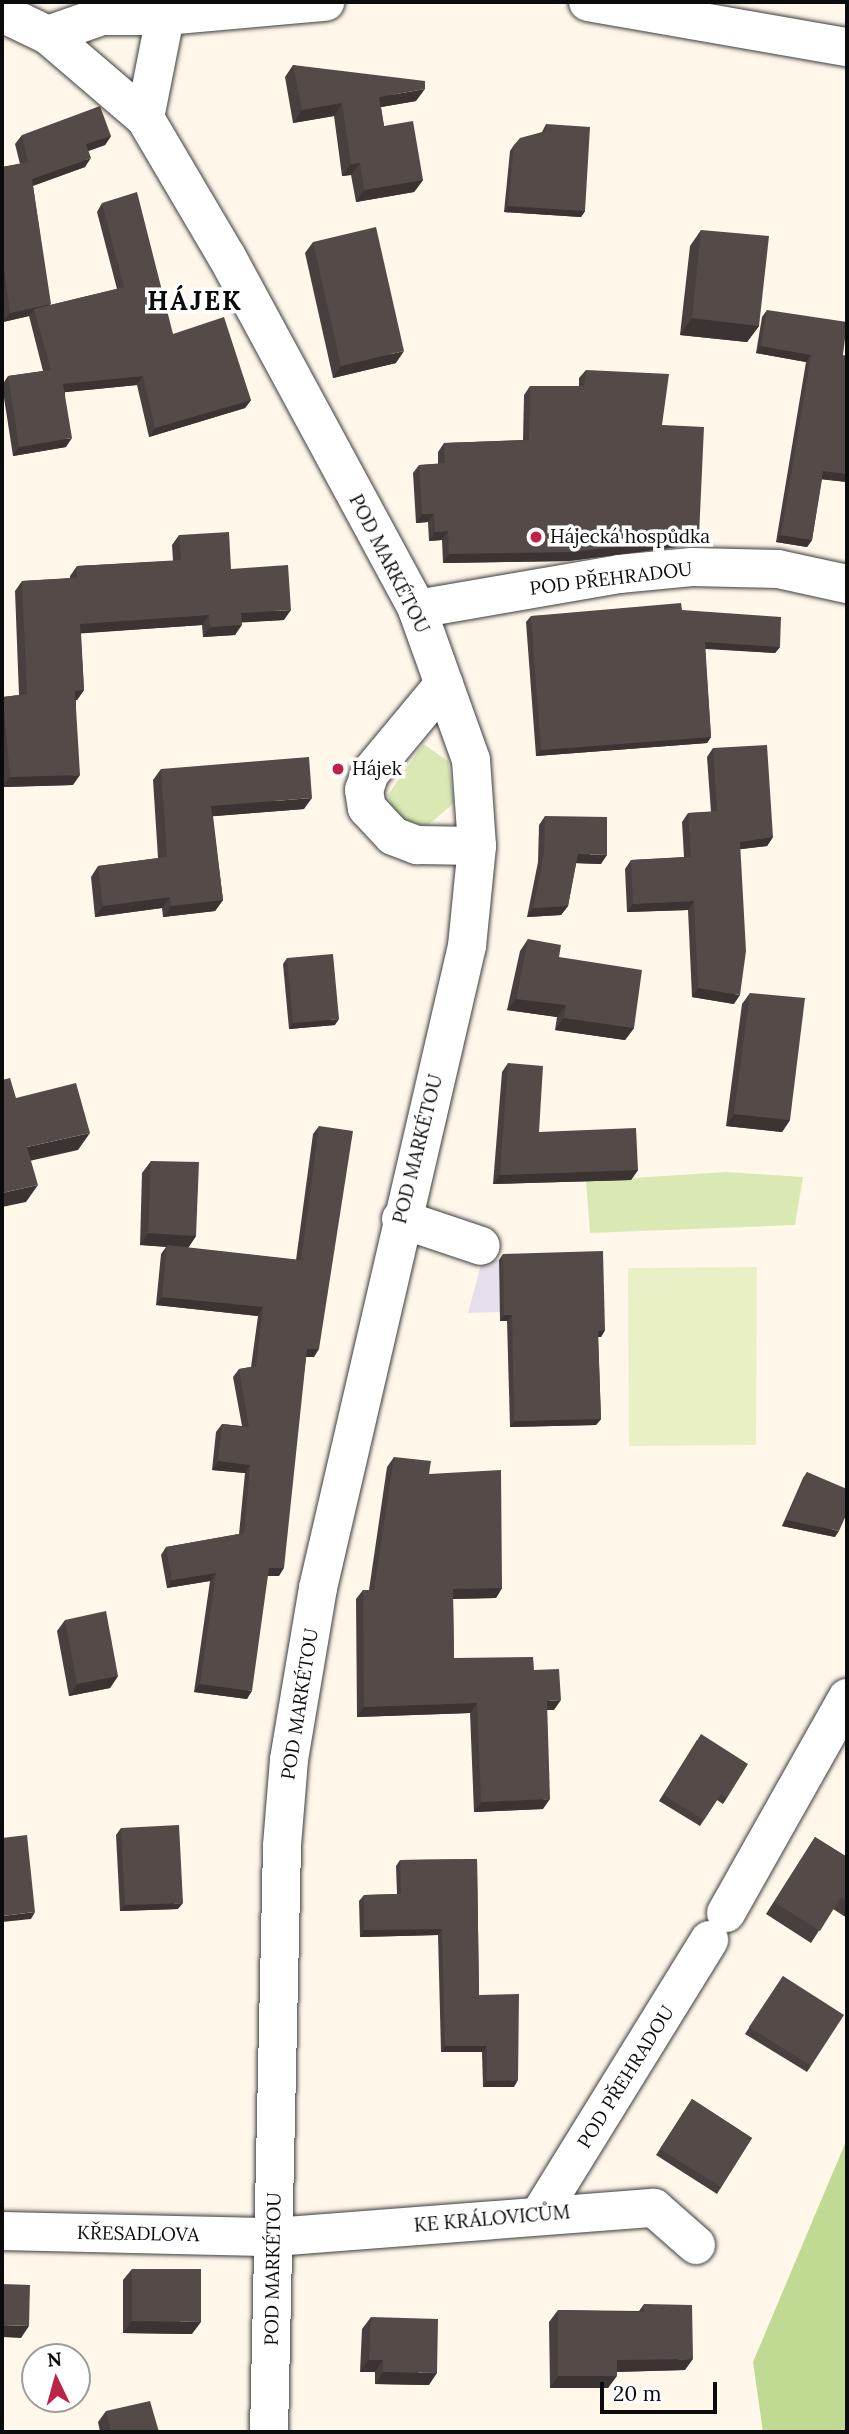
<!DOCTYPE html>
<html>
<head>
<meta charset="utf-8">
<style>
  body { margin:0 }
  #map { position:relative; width:849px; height:2434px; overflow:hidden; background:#fff7ea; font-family:Lora,serif }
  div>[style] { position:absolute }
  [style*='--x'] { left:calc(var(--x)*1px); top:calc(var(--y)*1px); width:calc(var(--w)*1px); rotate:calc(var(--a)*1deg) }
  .industrial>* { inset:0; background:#e7dfeb }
  .green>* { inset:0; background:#dae9b4 }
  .forest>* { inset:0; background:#c1da93 }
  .pitch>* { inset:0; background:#eaf0c5 }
  .roads { filter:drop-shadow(0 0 2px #3e3e3e) drop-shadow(0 0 2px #3e3e3e) }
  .minor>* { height:38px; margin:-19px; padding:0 19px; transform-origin:19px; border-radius:19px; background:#fff }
  .wall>* { inset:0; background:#48403e }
  .shaded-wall>* { inset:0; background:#3b3432 }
  .building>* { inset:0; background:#544a48 }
  .dots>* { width:19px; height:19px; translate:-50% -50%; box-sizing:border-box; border:4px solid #fff; border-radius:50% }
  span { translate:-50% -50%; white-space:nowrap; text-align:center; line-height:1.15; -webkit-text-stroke:7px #fff; paint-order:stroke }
  .poi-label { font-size:19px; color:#0b0b0b }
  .left { translate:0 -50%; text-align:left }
  .street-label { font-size:19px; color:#0b0b0b }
  .district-label { font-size:26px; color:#0b0b0b; font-weight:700; letter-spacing:2px }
  .frame { position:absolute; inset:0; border:4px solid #0b0b0b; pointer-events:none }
  .north { position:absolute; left:21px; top:2343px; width:70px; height:70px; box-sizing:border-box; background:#fff; border:2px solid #9d9d9d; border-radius:50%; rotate:355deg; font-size:19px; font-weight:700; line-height:28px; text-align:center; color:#0b0b0b }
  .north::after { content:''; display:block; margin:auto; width:24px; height:32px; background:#bd2248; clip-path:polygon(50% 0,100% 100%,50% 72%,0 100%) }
  .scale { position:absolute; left:600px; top:2382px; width:117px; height:32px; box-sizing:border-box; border:4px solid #0b0b0b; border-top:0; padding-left:9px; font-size:21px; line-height:24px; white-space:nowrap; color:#0b0b0b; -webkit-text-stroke:5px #fff; paint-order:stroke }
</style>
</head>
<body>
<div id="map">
  <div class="industrial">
    <div style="clip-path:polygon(499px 1260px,500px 1312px,468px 1313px,482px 1261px)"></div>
  </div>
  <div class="green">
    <div style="clip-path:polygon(423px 744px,448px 761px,454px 803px,428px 825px,411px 824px,393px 812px,388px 795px)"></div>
    <div style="clip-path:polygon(726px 1172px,803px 1177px,795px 1225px,590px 1233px,586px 1181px)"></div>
  </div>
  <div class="forest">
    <div style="clip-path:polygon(847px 2139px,847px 2432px,763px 2432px,753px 2362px)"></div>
  </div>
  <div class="pitch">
    <div style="clip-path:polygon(757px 1267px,756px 1445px,629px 1446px,628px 1268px)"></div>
  </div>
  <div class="roads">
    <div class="minor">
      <div style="--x:588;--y:2;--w:263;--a:9.9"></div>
      <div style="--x:2;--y:13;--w:51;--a:25.6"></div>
      <div style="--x:48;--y:35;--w:128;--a:40.6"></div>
      <div style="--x:145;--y:118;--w:161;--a:59.5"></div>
      <div style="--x:227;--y:257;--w:400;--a:61.6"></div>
      <div style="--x:417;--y:609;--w:160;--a:70.3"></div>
      <div style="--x:471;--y:760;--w:86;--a:86"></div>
      <div style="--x:477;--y:846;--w:100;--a:95.7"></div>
      <div style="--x:467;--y:946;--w:659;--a:103.07"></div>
      <div style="--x:318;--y:1588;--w:174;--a:99.6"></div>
      <div style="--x:289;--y:1760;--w:86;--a:94.7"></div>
      <div style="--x:282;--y:1846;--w:586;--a:91.27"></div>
      <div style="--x:48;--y:35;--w:57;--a:-19.4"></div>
      <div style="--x:102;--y:16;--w:65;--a:0"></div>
      <div style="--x:167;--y:16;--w:159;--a:-5.1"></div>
      <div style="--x:145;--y:118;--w:118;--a:-78.8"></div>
      <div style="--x:417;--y:609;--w:205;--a:-9.8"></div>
      <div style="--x:619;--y:574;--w:73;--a:-5.5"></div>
      <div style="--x:692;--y:567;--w:86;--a:1.3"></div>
      <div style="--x:778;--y:569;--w:71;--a:12.3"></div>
      <div style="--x:444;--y:684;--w:116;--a:129.7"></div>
      <div style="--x:370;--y:773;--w:18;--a:109"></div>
      <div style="--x:364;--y:790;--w:18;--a:81"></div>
      <div style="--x:367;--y:808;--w:38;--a:47"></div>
      <div style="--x:393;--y:836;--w:26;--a:21"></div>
      <div style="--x:417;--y:845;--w:60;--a:1"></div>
      <div style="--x:401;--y:1219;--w:84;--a:18.6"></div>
      <div style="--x:726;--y:1913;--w:247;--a:-60.6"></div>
      <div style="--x:540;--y:2214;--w:322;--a:-58.3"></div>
      <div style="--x:2;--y:2231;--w:272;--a:1.3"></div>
      <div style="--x:274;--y:2237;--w:381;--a:-4.4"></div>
      <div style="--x:654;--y:2208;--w:56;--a:41.4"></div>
    </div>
  </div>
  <div class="wall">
    <div style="clip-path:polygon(293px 65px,416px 101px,381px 107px,384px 126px,423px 180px,414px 192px,356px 202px,351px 175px,342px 176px,334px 116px,293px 123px,285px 77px)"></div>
    <div style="clip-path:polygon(546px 124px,585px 211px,581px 217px,504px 212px,510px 151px,514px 145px,542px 132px)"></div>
    <div style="clip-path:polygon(22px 135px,111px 136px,105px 145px,88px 151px,85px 167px,33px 186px,50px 305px,117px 289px,97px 212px,102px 203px,173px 334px,251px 400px,245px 408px,149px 437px,137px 385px,65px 392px,66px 447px,13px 456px,2px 385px,8px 376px,43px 371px,29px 316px,3px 322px,2px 310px,2px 167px,20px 164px,15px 144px)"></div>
    <div style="clip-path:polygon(701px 230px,759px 326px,747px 342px,680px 335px,690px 246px)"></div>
    <div style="clip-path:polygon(313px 242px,396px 363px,333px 378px,305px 253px)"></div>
    <div style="clip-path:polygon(767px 310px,843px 355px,847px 482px,822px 479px,812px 540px,807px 547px,776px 542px,806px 362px,756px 353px,762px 317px)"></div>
    <div style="clip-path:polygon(586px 370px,662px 425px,699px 536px,693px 545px,568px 561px,443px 563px,442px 540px,429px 541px,428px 522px,416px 523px,413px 473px,419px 465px,438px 464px,438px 452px,444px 443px,523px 440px,524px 395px,530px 386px,579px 386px,579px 378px)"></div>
    <div style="clip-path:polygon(179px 535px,231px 569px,284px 620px,242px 622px,235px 635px,203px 637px,202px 625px,81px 633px,84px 690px,77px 700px,76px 700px,73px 785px,3px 787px,2px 768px,2px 699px,3px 697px,19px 695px,15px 591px,22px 581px,70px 578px,70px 576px,77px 566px,173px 561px,172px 545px)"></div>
    <div style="clip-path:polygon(682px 610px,780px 647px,775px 653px,705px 649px,711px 737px,707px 743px,536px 756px,526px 622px,531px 616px)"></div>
    <div style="clip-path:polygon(713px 748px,773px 837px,767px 846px,740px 849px,734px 1004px,692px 997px,688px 910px,627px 912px,625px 869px,631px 860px,684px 857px,682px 822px,688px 813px,711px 812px,707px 757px)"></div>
    <div style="clip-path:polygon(161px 769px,304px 809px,213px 816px,223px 900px,215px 911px,163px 917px,162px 908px,95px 917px,91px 877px,98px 866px,158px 858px,153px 780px)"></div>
    <div style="clip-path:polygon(545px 816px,601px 864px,576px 863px,568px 906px,561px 915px,527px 917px,538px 862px,539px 825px)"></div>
    <div style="clip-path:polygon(528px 939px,559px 957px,634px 1028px,625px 1040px,555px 1030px,557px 1017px,507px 1010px,520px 951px)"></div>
    <div style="clip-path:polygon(287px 958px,335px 1025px,289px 1029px,283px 964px)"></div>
    <div style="clip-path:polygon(750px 993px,790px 1120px,782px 1132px,726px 1126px,742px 1004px)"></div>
    <div style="clip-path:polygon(508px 1063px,539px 1132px,638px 1170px,631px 1180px,493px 1184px,502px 1072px)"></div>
    <div style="clip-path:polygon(319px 1126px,314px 1357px,306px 1357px,279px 1576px,267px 1576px,247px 1699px,194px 1692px,210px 1581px,167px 1588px,161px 1555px,166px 1547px,239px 1534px,245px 1473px,212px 1470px,216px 1432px,222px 1424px,242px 1426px,233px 1377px,239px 1369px,251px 1367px,258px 1316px,156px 1305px,161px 1254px,166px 1247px,140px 1245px,142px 1173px,151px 1161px,196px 1236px,188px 1248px,296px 1260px,313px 1134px)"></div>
    <div style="clip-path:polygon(503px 1254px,605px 1330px,601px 1337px,598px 1337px,601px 1419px,596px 1425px,510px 1427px,507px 1321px,500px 1321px,499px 1260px)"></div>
    <div style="clip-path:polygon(394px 1457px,429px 1474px,502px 1588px,496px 1598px,453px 1599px,454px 1658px,534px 1670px,554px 1710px,547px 1710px,543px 1809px,474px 1812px,470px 1713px,357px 1717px,356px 1599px,363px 1590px,369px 1590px,387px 1467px)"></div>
    <div style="clip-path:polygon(807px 1472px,835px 1537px,782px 1526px,803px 1478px)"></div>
    <div style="clip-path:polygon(65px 1620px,118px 1676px,110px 1688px,69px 1696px,57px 1631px)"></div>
    <div style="clip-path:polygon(697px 1740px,727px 1798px,723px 1804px,717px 1800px,700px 1826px,659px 1801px)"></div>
    <div style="clip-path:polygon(121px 1828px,178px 1909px,120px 1911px,116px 1835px)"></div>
    <div style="clip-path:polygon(815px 1837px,847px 1857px,847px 1918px,833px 1909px,811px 1943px,766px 1914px)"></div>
    <div style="clip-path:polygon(477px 1859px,479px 1995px,514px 2087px,483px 2087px,482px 2052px,441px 2052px,438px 1935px,360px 1937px,359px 1901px,364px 1895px,397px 1894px,396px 1866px,400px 1860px)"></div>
    <div style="clip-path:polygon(783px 1976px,811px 2066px,807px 2072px,745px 2034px)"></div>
    <div style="clip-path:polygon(692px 2099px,752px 2138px,717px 2194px,656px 2155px)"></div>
    <div style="clip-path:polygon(132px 2269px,192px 2334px,123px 2333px,123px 2280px)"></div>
    <div style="clip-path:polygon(644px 2304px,685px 2370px,617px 2372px,608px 2388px,550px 2388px,549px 2322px,558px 2310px,639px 2311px)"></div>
    <div style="clip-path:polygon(371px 2317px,429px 2385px,375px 2384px,375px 2372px,360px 2372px,362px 2329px)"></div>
    <div style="clip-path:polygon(106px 2411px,159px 2432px,100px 2432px,98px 2422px)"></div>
  </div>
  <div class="shaded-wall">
    <div style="clip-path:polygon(425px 89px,416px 101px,370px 109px,379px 97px)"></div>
    <div style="clip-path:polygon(342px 103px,334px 116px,293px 123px,302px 110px)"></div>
    <div style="clip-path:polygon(111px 136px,105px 145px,80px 154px,86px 144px)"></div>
    <div style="clip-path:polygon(91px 158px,85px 167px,26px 188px,32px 179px)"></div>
    <div style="clip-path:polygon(360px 163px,351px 175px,342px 176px,351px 164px)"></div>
    <div style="clip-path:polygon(423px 180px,414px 192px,356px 202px,364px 190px)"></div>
    <div style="clip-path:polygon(508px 206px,585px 211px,581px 217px,504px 212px)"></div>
    <div style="clip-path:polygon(51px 304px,36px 315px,34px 309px,29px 316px,3px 322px,10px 313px)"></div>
    <div style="clip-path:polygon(692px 318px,759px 326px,747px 342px,680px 335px)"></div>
    <div style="clip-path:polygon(761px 346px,811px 355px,806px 362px,756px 353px)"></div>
    <div style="clip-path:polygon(404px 351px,396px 363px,333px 378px,341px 366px)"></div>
    <div style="clip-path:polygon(143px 376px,137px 385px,57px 393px,63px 384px)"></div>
    <div style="clip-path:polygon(251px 400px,245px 408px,149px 437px,155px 428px)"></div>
    <div style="clip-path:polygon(72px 438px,66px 447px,13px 456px,19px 447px)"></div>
    <div style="clip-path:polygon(823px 471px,847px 474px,847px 482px,818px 479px)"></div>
    <div style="clip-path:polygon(422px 514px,434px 514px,428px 522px,416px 523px)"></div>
    <div style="clip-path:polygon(448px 531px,442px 540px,429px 541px,435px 532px)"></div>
    <div style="clip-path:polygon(781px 535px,812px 540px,807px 547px,776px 542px)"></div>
    <div style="clip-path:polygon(699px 536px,693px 545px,568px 561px,443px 563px,449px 554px)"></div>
    <div style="clip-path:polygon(291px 610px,284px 620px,234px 623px,241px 613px)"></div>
    <div style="clip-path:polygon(209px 615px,202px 625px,73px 634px,80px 624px)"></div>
    <div style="clip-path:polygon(242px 625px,235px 635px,203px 637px,210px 627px)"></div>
    <div style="clip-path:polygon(705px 642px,780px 647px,775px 653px,701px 648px)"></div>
    <div style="clip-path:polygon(84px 690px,77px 700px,68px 701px,75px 691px)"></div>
    <div style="clip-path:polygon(711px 737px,707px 743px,536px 756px,541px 750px)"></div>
    <div style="clip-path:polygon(80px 775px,73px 785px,3px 787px,10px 777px)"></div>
    <div style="clip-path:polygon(312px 798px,304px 809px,204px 817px,211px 806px)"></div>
    <div style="clip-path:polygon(773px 837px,767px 846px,734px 850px,740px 842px)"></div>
    <div style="clip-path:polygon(578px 854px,607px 855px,601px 864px,572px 863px)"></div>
    <div style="clip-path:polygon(170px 897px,162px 908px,95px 917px,103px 906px)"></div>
    <div style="clip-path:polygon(223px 900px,215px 911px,163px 917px,171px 906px)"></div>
    <div style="clip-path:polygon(694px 901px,688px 910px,627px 912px,633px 904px)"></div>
    <div style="clip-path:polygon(568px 906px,561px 915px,527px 917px,533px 908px)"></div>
    <div style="clip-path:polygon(698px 988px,740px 995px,734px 1004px,692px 997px)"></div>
    <div style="clip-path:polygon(516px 999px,566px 1005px,557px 1017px,507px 1010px)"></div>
    <div style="clip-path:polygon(564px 1018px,634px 1028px,625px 1040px,555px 1030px)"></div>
    <div style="clip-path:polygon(339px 1019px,335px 1025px,289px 1029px,293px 1023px)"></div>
    <div style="clip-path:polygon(734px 1114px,790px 1120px,782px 1132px,726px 1126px)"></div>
    <div style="clip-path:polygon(90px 1133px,78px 1150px,16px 1164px,27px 1147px)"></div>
    <div style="clip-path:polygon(638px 1170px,631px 1180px,493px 1184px,500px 1175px)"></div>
    <div style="clip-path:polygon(38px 1185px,26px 1202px,2px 1207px,2px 1193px)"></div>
    <div style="clip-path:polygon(148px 1233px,196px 1236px,188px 1248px,140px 1245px)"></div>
    <div style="clip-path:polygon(162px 1297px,263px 1307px,258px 1316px,156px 1305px)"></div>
    <div style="clip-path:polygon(504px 1315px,512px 1315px,507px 1321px,500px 1321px)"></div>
    <div style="clip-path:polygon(605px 1330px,601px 1337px,594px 1337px,598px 1331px)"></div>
    <div style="clip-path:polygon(307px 1349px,319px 1349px,314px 1357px,302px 1357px)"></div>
    <div style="clip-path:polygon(601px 1419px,596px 1425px,510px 1427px,514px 1421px)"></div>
    <div style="clip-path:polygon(218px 1461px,250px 1465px,245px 1473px,212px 1470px)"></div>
    <div style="clip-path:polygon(786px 1520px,839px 1531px,835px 1537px,782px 1526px)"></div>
    <div style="clip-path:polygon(269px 1568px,284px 1568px,279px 1576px,263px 1576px)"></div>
    <div style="clip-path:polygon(216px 1573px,210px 1581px,167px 1588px,172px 1580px)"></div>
    <div style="clip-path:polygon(502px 1588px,496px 1598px,446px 1599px,453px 1589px)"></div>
    <div style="clip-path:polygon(118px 1676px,110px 1688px,69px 1696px,77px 1684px)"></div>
    <div style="clip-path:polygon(200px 1684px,252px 1691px,247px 1699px,194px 1692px)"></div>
    <div style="clip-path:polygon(561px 1700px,554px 1710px,540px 1710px,547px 1701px)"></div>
    <div style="clip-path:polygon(477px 1703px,470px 1713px,357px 1717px,364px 1707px)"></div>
    <div style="clip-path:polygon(550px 1799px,543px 1809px,474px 1812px,481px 1802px)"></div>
    <div style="clip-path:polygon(183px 1903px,178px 1909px,120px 1911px,125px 1905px)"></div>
    <div style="clip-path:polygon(35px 1912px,31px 1919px,2px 1922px,2px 1916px)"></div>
    <div style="clip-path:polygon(442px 1929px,438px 1935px,360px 1937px,364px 1930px)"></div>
    <div style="clip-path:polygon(445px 2046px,487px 2046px,482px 2052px,441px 2052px)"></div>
    <div style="clip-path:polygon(518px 2080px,514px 2087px,483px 2087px,487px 2081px)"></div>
    <div style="clip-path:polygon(132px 2321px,201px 2322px,192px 2334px,123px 2333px)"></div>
    <div style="clip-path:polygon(2px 2325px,29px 2326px,21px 2338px,2px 2337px)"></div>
    <div style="clip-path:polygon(693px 2359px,685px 2370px,609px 2372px,617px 2360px)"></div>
    <div style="clip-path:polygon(369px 2360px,383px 2360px,375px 2372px,360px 2372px)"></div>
    <div style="clip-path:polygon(383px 2372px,437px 2373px,429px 2385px,375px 2384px)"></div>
    <div style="clip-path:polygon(558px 2376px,617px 2376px,608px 2388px,550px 2388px)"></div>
  </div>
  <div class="building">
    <div style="clip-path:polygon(293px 65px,425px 81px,425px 89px,379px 97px,384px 126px,413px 121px,423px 180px,364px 190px,360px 163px,351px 164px,342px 103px,302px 110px)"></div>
    <div style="clip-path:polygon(100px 106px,111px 136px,86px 144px,91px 158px,32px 179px,51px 304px,10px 313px,2px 253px,2px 167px,28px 162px,22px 135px)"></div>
    <div style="clip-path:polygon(546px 124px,590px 127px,585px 211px,508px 206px,514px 145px,520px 138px,546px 131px)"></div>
    <div style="clip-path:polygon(137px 192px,173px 334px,224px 317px,251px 400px,155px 428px,143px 376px,63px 384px,72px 438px,19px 447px,8px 376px,51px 370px,34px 309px,124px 287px,102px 203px)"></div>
    <div style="clip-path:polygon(376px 227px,404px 351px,341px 366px,313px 242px)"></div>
    <div style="clip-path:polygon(701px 230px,769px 236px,759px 326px,692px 318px)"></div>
    <div style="clip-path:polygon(767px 310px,847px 322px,843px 355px,847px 356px,847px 474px,823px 471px,812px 540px,781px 535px,811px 355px,761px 346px)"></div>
    <div style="clip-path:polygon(586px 370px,669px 374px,662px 425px,704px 427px,699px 536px,574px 552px,449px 554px,448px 531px,435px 532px,434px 514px,422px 514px,419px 465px,445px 463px,444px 443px,529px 440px,530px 386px,584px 386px)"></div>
    <div style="clip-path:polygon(229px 532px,231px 569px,288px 565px,291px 610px,241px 613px,242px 625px,210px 627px,209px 615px,80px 624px,84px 690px,75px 691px,80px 775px,10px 777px,3px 697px,27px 694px,22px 581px,77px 578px,77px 566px,181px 560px,179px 535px)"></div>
    <div style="clip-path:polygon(681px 603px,682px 610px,781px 617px,780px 647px,705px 642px,711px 737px,541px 750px,531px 616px)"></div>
    <div style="clip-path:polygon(767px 745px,773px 837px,740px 842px,746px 951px,740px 995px,698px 988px,694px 901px,633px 904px,631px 860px,691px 857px,688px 813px,717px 811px,713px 748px)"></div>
    <div style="clip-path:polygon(309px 757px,312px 798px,211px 806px,223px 900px,171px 906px,170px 897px,103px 906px,98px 866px,167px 857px,161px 769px)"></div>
    <div style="clip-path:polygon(545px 816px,607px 817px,607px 855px,578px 854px,568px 906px,533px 908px,544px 853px)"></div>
    <div style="clip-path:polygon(528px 939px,561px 945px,559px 957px,642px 970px,634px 1028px,564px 1018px,566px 1005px,516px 999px)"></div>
    <div style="clip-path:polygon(333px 954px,339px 1019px,293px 1023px,287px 958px)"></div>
    <div style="clip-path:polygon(750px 993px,805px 998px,790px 1120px,734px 1114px)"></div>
    <div style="clip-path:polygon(508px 1063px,543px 1066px,539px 1132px,636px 1128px,638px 1170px,500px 1175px)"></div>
    <div style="clip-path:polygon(10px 1078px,16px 1098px,76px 1083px,90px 1133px,27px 1147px,38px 1185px,2px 1193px,2px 1080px)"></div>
    <div style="clip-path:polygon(319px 1126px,353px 1131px,319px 1349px,307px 1349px,284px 1568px,269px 1568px,252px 1691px,200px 1684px,216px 1573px,172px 1580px,166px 1547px,244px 1533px,250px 1465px,218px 1461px,222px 1424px,249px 1427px,239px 1369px,256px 1366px,263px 1307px,162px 1297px,167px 1245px,301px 1260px)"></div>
    <div style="clip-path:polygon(151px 1161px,199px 1162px,196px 1236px,148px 1233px)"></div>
    <div style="clip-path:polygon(603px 1251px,605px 1330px,598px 1331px,601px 1419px,514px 1421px,512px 1315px,504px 1315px,503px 1254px)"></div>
    <div style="clip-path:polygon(394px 1457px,431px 1461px,429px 1474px,501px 1470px,502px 1588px,453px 1589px,454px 1658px,533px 1657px,534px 1670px,559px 1669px,561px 1700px,547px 1701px,550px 1799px,481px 1802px,477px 1703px,364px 1707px,363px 1590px,374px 1590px)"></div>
    <div style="clip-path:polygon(807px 1472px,847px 1489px,847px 1513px,839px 1531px,786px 1520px)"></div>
    <div style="clip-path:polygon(106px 1611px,118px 1676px,77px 1684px,65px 1620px)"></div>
    <div style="clip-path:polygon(701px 1734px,748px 1764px,727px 1798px,721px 1794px,704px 1820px,664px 1795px)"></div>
    <div style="clip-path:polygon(179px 1825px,183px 1903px,125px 1905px,121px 1828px)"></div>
    <div style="clip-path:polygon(27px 1835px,35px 1912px,2px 1916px,2px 1838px)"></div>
    <div style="clip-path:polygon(815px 1837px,847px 1857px,847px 1901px,841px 1897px,820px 1931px,774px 1902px)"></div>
    <div style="clip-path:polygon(477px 1859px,479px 1995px,519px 1994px,518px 2080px,487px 2081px,487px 2046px,445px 2046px,442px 1929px,364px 1930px,364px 1895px,401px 1894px,400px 1860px)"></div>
    <div style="clip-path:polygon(783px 1976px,844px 2015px,811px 2066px,749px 2027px)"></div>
    <div style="clip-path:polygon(692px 2099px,752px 2138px,721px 2187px,660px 2149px)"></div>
    <div style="clip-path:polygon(132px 2269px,201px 2269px,201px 2322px,132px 2321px)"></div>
    <div style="clip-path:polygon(2px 2278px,4px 2278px,3px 2284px,30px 2285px,29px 2326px,2px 2325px,2px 2333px)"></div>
    <div style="clip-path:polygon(644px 2304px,692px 2305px,693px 2359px,617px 2360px,617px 2376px,558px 2376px,558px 2310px,644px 2312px)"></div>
    <div style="clip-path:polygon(371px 2317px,438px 2319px,437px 2373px,383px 2372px,383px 2360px,369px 2360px)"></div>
    <div style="clip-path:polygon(150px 2401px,159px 2432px,111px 2432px,106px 2411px)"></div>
  </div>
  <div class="dots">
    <div style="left:536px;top:537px;background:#bd2248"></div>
    <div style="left:338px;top:769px;background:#bd2248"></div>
  </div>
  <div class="poi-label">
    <span class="left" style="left:550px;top:537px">Hájecká hospůdka</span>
    <span class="left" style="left:352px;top:769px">Hájek</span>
  </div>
  <div class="street-label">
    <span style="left:389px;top:564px;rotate:63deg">POD MARKÉTOU</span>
    <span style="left:611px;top:579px;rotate:-7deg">POD PŘEHRADOU</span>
    <span style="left:418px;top:1149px;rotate:-76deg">POD MARKÉTOU</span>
    <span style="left:300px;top:1704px;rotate:-81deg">POD MARKÉTOU</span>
    <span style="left:626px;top:2077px;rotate:-58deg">POD PŘEHRADOU</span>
    <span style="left:492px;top:2219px;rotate:-5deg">KE KRÁLOVICŮM</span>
    <span style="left:138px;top:2234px;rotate:1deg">KŘESADLOVA</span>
    <span style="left:273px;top:2269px;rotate:-89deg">POD MARKÉTOU</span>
  </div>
  <div class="district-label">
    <span style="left:195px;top:301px">HÁJEK</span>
  </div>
  <div class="frame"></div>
  <div class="north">N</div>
  <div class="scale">20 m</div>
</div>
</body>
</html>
